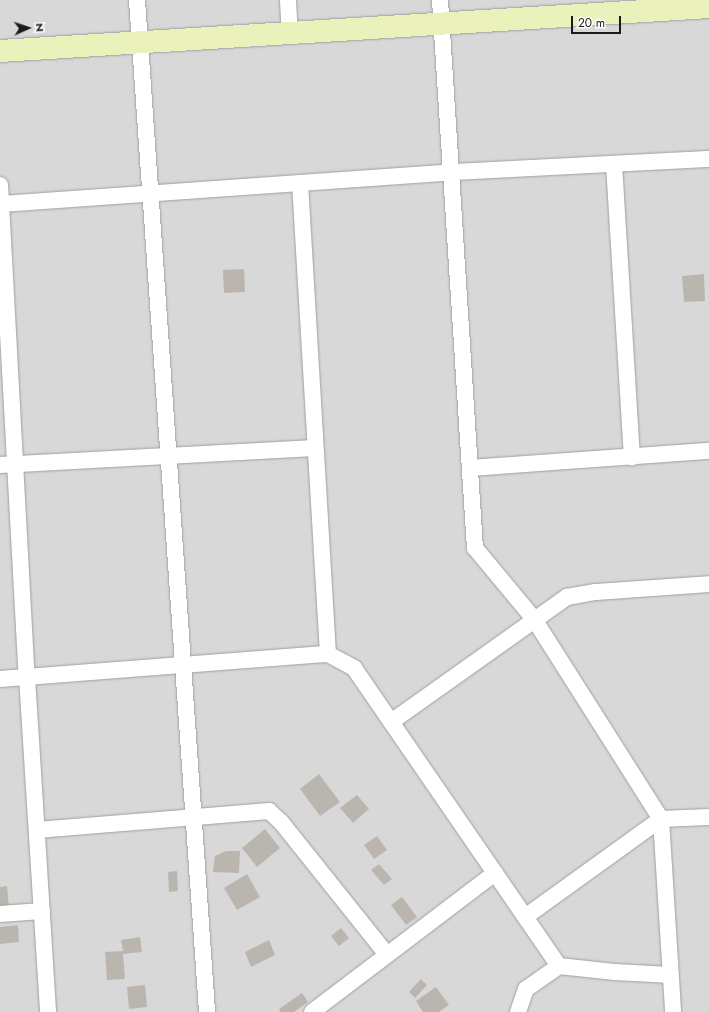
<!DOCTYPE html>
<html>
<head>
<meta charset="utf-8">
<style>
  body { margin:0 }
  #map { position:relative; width:709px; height:1012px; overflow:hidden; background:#ebe9e2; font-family:Jost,sans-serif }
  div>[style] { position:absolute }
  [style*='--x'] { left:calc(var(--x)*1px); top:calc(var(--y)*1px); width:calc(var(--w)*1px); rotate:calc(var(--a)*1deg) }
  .residential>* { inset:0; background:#d9d8d8 }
  .building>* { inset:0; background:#bbb5af }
  .roads { filter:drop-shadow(0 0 1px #9f9f9f) drop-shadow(0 0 1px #9f9f9f) }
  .street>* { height:16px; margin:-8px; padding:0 8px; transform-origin:8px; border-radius:8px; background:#fff }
  .secondary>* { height:22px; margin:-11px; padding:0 11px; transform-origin:11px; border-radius:11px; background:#eaf1ba }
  span { translate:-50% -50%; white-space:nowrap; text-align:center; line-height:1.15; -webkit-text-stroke:3.5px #fff; paint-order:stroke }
  .north { position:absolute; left:8px; top:8px; width:40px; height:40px; -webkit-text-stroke:3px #fff; paint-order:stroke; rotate:87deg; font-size:11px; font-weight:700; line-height:16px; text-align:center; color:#1b1b1b }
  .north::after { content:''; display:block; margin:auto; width:14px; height:18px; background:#1b1b1b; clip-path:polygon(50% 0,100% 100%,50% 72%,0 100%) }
  .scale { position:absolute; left:571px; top:16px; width:50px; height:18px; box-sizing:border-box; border:2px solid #1b1b1b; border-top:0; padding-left:5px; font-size:12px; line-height:14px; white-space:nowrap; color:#1b1b1b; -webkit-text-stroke:3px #fff; paint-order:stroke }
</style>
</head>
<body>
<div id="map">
  <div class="residential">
    <div style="clip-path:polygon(0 0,709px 0,709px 1012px,0 1012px)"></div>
  </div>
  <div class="building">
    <div style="clip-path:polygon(244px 269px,245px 292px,224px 293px,223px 270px)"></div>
    <div style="clip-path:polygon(704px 274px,705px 301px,684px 302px,682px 276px)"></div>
    <div style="clip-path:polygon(319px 774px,340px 802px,320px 816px,300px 789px)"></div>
    <div style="clip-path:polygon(357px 795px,369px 809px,353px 823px,340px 808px)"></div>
    <div style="clip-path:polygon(265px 829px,280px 848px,257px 867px,242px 848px)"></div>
    <div style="clip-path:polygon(377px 836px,387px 850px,374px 859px,364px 845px)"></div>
    <div style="clip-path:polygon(226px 851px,240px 851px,239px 873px,213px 872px,215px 856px)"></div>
    <div style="clip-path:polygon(379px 864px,392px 879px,384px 885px,371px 870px)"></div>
    <div style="clip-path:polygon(177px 871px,178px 891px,169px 892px,168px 872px)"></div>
    <div style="clip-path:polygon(247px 874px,260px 897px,237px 910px,224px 888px)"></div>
    <div style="clip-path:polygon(7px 886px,9px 908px,0 909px,0 887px)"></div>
    <div style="clip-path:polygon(402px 897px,417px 917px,406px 925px,391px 905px)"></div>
    <div style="clip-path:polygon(18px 925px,19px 942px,0 944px,0 927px)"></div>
    <div style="clip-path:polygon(341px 928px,349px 938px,339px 946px,331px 936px)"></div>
    <div style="clip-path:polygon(140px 937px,142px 952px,123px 954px,125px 979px,107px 980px,105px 952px,123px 951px,121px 940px)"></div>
    <div style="clip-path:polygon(269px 940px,275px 955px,251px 967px,245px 952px)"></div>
    <div style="clip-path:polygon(421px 979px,427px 985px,415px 998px,409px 992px)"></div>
    <div style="clip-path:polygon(145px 985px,147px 1007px,129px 1009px,127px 987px)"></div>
    <div style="clip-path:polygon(436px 987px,449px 1005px,439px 1012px,423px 1012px,416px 1001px)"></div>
    <div style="clip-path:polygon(302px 993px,308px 1002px,294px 1012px,281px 1012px,279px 1009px)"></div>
  </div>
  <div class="roads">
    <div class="street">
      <div style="--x:137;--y:0;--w:1014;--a:86.04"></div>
      <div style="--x:288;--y:0;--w:33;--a:87"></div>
      <div style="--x:440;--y:0;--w:549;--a:86.35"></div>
      <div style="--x:475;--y:548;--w:92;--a:50.3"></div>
      <div style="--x:534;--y:619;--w:237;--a:57.6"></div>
      <div style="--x:661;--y:819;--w:193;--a:86.4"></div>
      <div style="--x:614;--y:164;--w:294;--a:86.5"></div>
      <div style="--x:300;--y:183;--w:472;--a:86.6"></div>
      <div style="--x:0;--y:185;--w:493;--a:86.9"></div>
      <div style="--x:27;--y:677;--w:336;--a:86.4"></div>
      <div style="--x:0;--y:204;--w:453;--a:-4"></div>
      <div style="--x:452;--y:172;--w:257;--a:-2.9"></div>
      <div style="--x:0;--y:465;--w:315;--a:-3.1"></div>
      <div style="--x:470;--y:468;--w:240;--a:-4.1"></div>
      <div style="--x:0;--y:679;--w:329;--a:-4.4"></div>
      <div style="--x:328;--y:654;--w:30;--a:28"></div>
      <div style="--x:354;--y:668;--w:362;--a:55.5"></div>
      <div style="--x:391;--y:722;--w:216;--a:-35.4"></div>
      <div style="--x:567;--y:597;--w:29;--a:-10"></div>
      <div style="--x:596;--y:592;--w:113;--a:-4"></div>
      <div style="--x:37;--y:830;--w:233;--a:-4.7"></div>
      <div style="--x:269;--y:811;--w:16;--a:43"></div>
      <div style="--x:281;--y:822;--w:170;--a:51.4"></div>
      <div style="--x:0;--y:914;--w:42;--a:-4.1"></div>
      <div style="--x:525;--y:917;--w:168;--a:-35.8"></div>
      <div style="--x:661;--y:819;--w:48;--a:-2.4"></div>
      <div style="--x:312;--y:1012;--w:230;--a:-37.2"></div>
      <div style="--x:518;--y:1012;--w:24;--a:-71"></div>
      <div style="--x:526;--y:989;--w:40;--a:-34.9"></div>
      <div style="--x:559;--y:966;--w:56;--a:6.1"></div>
      <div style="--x:615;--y:972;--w:56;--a:3.1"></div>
    </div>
    <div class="secondary">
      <div style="--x:0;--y:51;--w:710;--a:-3.55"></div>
    </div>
  </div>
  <div class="north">N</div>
  <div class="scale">20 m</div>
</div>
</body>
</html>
